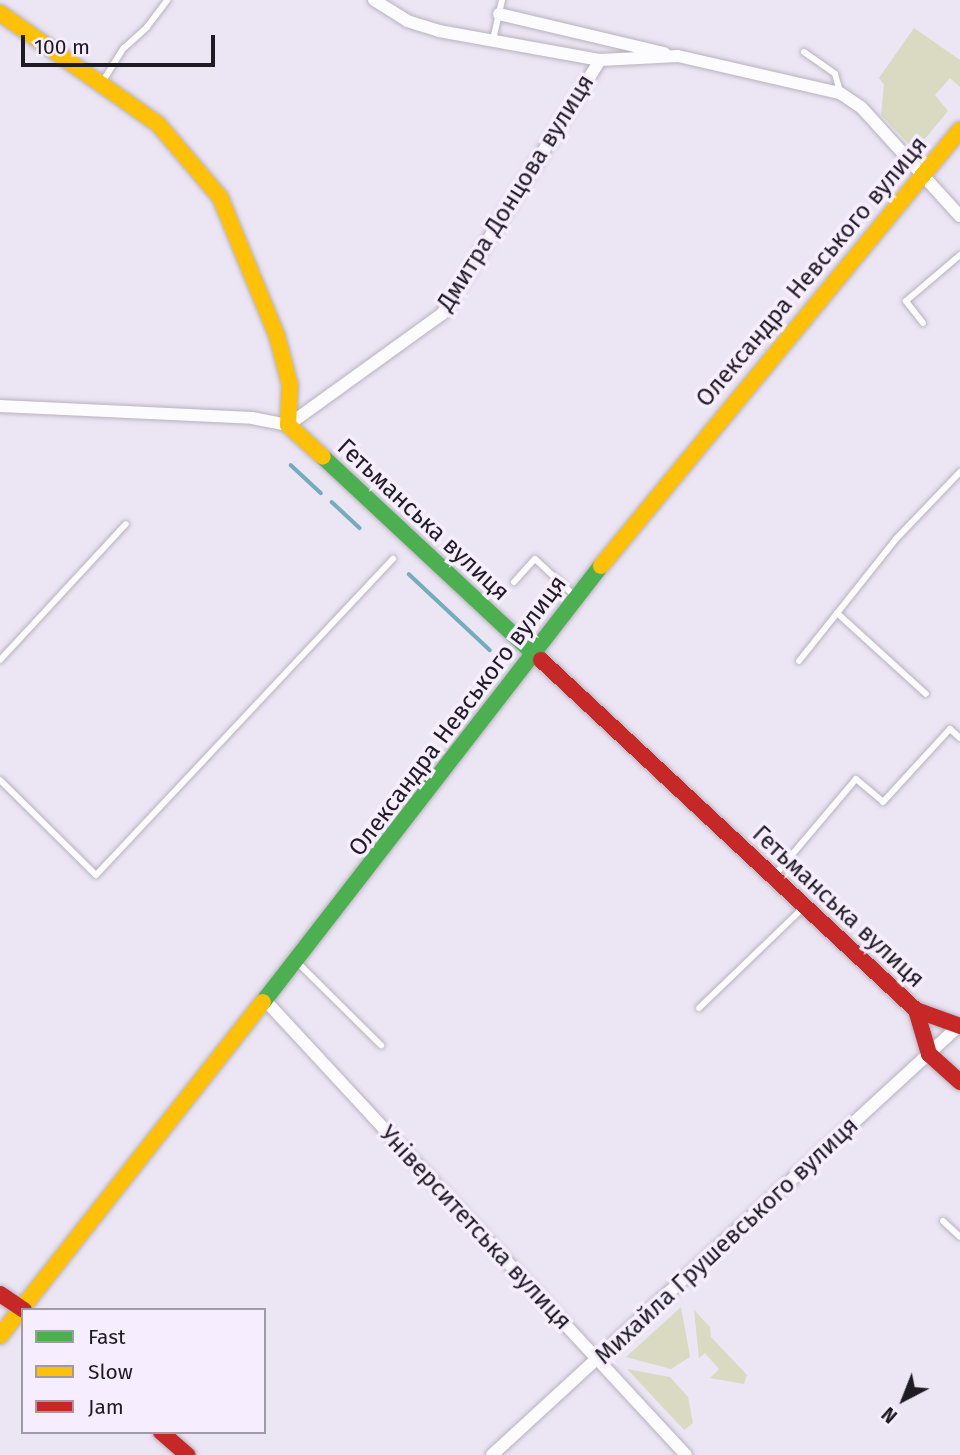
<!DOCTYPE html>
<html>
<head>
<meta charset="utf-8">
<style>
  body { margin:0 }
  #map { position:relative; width:960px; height:1455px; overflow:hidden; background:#ece5f4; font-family:"Fira Sans",sans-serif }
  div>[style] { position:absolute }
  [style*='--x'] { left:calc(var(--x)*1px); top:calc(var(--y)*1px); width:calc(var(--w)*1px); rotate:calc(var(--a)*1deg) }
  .green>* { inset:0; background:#dad9c1 }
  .stream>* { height:3.5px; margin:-1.75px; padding:0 1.75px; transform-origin:1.75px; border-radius:1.75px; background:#73acbb }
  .roads { filter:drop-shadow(0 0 2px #b7b2be) drop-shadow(0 0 2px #b7b2be) }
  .lane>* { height:6px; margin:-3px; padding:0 3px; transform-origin:3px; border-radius:3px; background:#fcfbfd }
  .street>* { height:12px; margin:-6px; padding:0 6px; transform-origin:6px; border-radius:6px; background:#fcfbfd }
  .fast>* { height:16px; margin:-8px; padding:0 8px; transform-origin:8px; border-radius:8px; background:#4caf50 }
  .slow>* { height:16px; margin:-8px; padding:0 8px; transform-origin:8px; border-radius:8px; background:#ffc107 }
  .jam>* { height:16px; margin:-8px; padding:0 8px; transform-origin:8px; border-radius:8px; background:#c62828 }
  span { translate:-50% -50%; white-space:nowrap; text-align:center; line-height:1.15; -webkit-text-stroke:7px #f6eeff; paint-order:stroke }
  .street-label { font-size:24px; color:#1f1b24 }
  .legend { position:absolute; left:21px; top:1308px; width:245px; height:126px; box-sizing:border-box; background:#f6eeff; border:2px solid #a09aa7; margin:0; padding:9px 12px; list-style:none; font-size:21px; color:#1f1b24 }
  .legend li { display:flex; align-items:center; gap:14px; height:35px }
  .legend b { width:35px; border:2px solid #a09aa7 }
  .north { position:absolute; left:869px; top:1364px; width:70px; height:70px; -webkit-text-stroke:5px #f6eeff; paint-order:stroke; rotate:222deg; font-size:19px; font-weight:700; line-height:28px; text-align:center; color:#1f1b24 }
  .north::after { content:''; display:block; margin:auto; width:24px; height:32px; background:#1f1b24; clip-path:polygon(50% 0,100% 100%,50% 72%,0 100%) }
  .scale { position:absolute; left:21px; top:35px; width:194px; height:32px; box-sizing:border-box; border:4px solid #1f1b24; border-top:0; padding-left:9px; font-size:21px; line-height:24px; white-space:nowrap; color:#1f1b24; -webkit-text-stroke:5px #f6eeff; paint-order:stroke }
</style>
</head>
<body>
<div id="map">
  <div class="green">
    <div style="clip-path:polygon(914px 28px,960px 60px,960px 87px,950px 78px,935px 95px,948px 111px,919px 146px,909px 144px,881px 115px,884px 85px,879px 78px)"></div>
    <div style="clip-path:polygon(681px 1307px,690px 1357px,671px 1369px,626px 1357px)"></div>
    <div style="clip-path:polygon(694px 1310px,710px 1327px,711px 1337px,747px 1375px,744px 1384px,710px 1378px,719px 1369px,705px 1353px,699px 1358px)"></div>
    <div style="clip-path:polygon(627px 1369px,670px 1377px,688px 1397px,693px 1423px,684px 1430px)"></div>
  </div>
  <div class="stream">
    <div style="--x:291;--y:465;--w:41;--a:43"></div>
    <div style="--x:332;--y:502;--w:38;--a:43"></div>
    <div style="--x:409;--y:574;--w:111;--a:43.2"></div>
  </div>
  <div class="roads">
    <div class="lane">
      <div style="--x:493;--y:40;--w:41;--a:-77.3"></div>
      <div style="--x:804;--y:52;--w:38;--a:35"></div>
      <div style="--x:835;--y:74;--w:18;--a:74"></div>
      <div style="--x:103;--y:81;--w:39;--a:-58"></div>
      <div style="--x:124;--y:48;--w:31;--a:-42"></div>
      <div style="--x:147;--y:27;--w:34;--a:-53"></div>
      <div style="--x:923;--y:323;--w:28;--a:-128"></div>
      <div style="--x:906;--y:301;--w:71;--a:-40.4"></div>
      <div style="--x:514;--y:582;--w:31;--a:-48"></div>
      <div style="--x:535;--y:559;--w:54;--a:42.8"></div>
      <div style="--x:837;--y:613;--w:120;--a:42.3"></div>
      <div style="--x:0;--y:660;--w:185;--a:-47.2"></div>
      <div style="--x:799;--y:661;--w:156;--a:-51.5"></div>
      <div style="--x:896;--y:539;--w:93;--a:-46.3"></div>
      <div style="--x:0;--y:780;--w:135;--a:44.7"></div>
      <div style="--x:96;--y:875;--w:434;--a:-46.8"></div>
      <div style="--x:774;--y:876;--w:127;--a:-49.8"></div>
      <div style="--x:856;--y:779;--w:35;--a:40"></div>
      <div style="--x:883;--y:802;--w:99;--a:-47.5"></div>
      <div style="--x:950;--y:729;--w:13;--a:42"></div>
      <div style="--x:298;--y:963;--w:117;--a:44.7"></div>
      <div style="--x:699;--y:1008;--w:144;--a:-43.9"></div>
      <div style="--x:943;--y:1221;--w:23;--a:43"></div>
    </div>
    <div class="street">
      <div style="--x:374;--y:0;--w:39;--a:32"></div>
      <div style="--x:407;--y:21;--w:34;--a:17"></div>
      <div style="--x:439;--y:31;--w:164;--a:10.2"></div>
      <div style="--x:600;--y:60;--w:78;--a:-2.9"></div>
      <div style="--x:678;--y:56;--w:166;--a:12.9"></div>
      <div style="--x:840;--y:93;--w:25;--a:34"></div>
      <div style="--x:861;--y:107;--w:147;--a:47.8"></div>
      <div style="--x:499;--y:14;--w:170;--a:13.3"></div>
      <div style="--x:0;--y:406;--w:252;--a:2.7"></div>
      <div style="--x:252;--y:418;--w:37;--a:11"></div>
      <div style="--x:288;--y:425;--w:190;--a:-35.8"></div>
      <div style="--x:442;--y:314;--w:299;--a:-58.1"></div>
      <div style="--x:264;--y:999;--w:621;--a:47.22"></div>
      <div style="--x:492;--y:1455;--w:636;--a:-42.58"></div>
    </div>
    <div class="fast">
      <div style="--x:323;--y:457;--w:298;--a:43"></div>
      <div style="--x:263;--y:1002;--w:552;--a:-52.22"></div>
    </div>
    <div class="slow">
      <div style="--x:0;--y:13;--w:193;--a:35.1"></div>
      <div style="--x:158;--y:124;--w:96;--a:49.7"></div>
      <div style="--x:220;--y:197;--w:150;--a:67.7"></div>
      <div style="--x:277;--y:336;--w:51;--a:75.1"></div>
      <div style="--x:290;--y:385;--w:40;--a:92.9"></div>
      <div style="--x:288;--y:425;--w:47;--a:42.4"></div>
      <div style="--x:601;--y:566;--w:565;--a:-50.53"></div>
      <div style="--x:0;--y:1336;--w:425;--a:-51.8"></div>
    </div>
    <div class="jam">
      <div style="--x:541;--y:660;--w:513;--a:43.03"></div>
      <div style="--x:916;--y:1010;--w:47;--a:20"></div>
      <div style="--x:916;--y:1010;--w:46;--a:73.5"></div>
      <div style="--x:929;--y:1054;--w:42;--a:42.1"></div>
      <div style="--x:0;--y:1294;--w:29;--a:34"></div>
      <div style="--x:161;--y:1432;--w:35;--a:41"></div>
    </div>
  </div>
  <div class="street-label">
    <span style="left:516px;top:193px;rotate:-58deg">Дмитра Донцова вулиця</span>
    <span style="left:812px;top:272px;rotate:-50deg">Олександра Невського вулиця</span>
    <span style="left:423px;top:520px;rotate:43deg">Гетьманська вулиця</span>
    <span style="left:458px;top:716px;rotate:-53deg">Олександра Невського вулиця</span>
    <span style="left:838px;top:907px;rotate:43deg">Гетьманська вулиця</span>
    <span style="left:475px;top:1228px;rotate:47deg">Університетська вулиця</span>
    <span style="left:727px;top:1241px;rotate:-43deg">Михайла Грушевського вулиця</span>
  </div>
  <ul class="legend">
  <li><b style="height:9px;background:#4caf50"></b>Fast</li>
  <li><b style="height:9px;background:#ffc107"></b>Slow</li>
  <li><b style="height:9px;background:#c62828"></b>Jam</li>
  </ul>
  <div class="north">N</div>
  <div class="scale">100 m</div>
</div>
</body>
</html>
